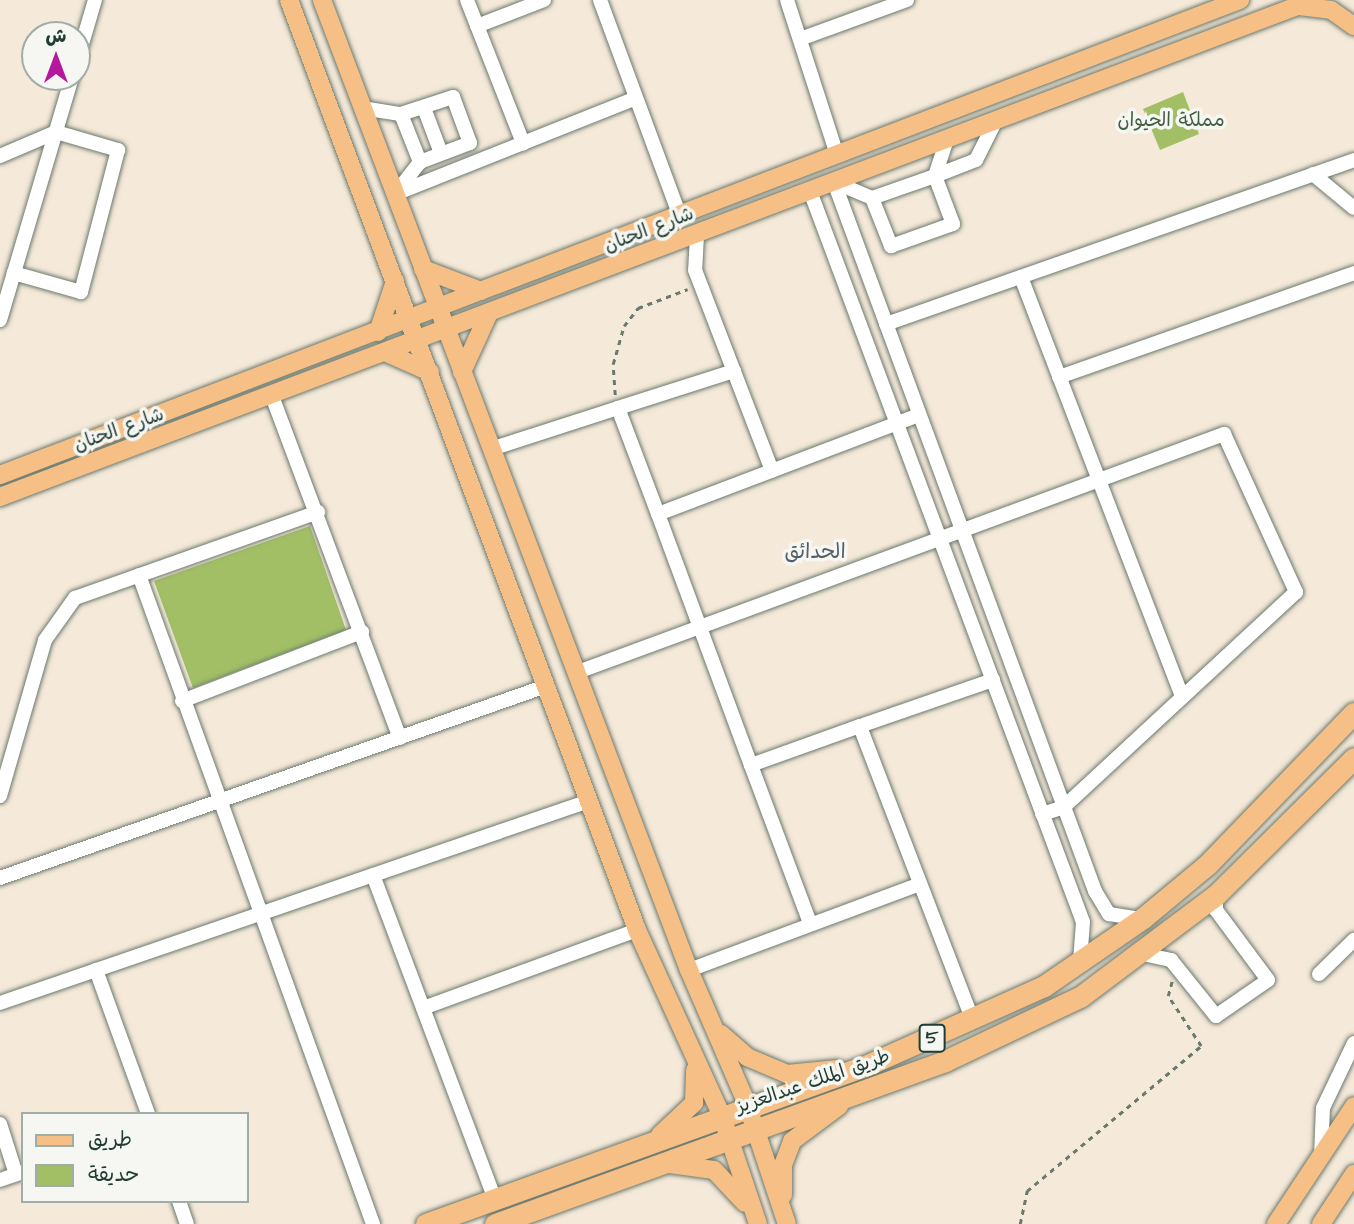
<!DOCTYPE html>
<html>
<head>
<meta charset="utf-8">
<style>
  body { margin:0 }
  #map { position:relative; width:1354px; height:1224px; overflow:hidden; background:#f5e9d9; font-family:"Architects Daughter","Playpen Sans Arabic",sans-serif }
  div>[style] { position:absolute }
  [style*='--x'] { left:calc(var(--x)*1px); top:calc(var(--y)*1px); width:calc(var(--w)*1px); rotate:calc(var(--a)*1deg) }
  .green>* { inset:0; background:#a2bf66 }
  .path>* { height:2.5px; margin-top:-1.25px; transform-origin:0; background:repeating-linear-gradient(90deg,#6a796e 0 5px,transparent 0 10px) }
  .roads { filter:drop-shadow(0 0 2px #6a796e) drop-shadow(0 0 2px #6a796e) }
  .minor>* { height:14px; margin:-7px; padding:0 7px; transform-origin:7px; border-radius:7px; background:#fff }
  .major>* { height:18px; margin:-9px; padding:0 9px; transform-origin:9px; border-radius:9px; background:#f5bf86 }
  .highway>* { height:21px; margin:-10.5px; padding:0 10.5px; transform-origin:10.5px; border-radius:10.5px; background:#f5bf86 }
  span { translate:-50% -50%; white-space:nowrap; text-align:center; line-height:1.15; -webkit-text-stroke:7px #f6f6f2; paint-order:stroke }
  .shield-label span { padding:2px 5px; background:#f6f6f2; border:2px solid; border-radius:5px; -webkit-text-stroke-width:0 }
  .shield-label { font-size:18px; color:#1f3d34; font-weight:700 }
  .park-label { font-size:19px; color:#405e40 }
  .street-label { font-size:19px; color:#1f3d34 }
  .neighbourhood-label { font-size:21px; color:#53606c }
  .legend { position:absolute; left:21px; top:1112px; width:228px; height:91px; box-sizing:border-box; background:#f6f6f2; border:2px solid #a0aca6; margin:0; padding:9px 12px; list-style:none; font-size:21px; color:#1f3d34 }
  .legend li { display:flex; align-items:center; gap:14px; height:35px }
  .legend b { width:35px; border:2px solid #a0aca6 }
  .north { position:absolute; left:21px; top:21px; width:70px; height:70px; box-sizing:border-box; background:#f6f6f2; border:2px solid #a0aca6; border-radius:50%; rotate:0deg; font-size:19px; font-weight:700; line-height:28px; text-align:center; color:#1f3d34 }
  .north::after { content:''; display:block; margin:auto; width:24px; height:32px; background:#b5179e; clip-path:polygon(50% 0,100% 100%,50% 72%,0 100%) }
</style>
</head>
<body>
<div id="map">
  <div class="green">
    <div style="clip-path:polygon(1183px 92px,1199px 134px,1160px 150px,1143px 109px)"></div>
    <div style="clip-path:polygon(310px 526px,346px 630px,193px 688px,154px 581px)"></div>
  </div>
  <div class="path">
    <div style="--x:615;--y:395;--w:31;--a:-94"></div>
    <div style="--x:613;--y:364;--w:40;--a:-74"></div>
    <div style="--x:624;--y:326;--w:23;--a:-52"></div>
    <div style="--x:638;--y:308;--w:53;--a:-20.8"></div>
    <div style="--x:1020;--y:1224;--w:34;--a:-78"></div>
    <div style="--x:1027;--y:1191;--w:226;--a:-39.8"></div>
    <div style="--x:1201;--y:1046;--w:60;--a:-123.4"></div>
    <div style="--x:1168;--y:996;--w:16;--a:-75"></div>
  </div>
  <div class="roads">
    <div class="minor">
      <div style="--x:467;--y:0;--w:154;--a:68.6"></div>
      <div style="--x:600;--y:0;--w:230;--a:69.7"></div>
      <div style="--x:787;--y:0;--w:163;--a:72.1"></div>
      <div style="--x:477;--y:26;--w:72;--a:-21.2"></div>
      <div style="--x:800;--y:39;--w:114;--a:-20"></div>
      <div style="--x:77;--y:61;--w:64;--a:-73.6"></div>
      <div style="--x:362;--y:108;--w:39;--a:9"></div>
      <div style="--x:401;--y:114;--w:52;--a:68.4"></div>
      <div style="--x:420;--y:162;--w:41;--a:128"></div>
      <div style="--x:395;--y:194;--w:259;--a:-21.7"></div>
      <div style="--x:424;--y:108;--w:48;--a:69.3"></div>
      <div style="--x:401;--y:114;--w:55;--a:-18.1"></div>
      <div style="--x:453;--y:97;--w:49;--a:69.7"></div>
      <div style="--x:470;--y:143;--w:53;--a:159.2"></div>
      <div style="--x:0;--y:156;--w:61;--a:-23.2"></div>
      <div style="--x:56;--y:132;--w:65;--a:16.2"></div>
      <div style="--x:118;--y:150;--w:147;--a:104.6"></div>
      <div style="--x:81;--y:292;--w:70;--a:-164.2"></div>
      <div style="--x:1313;--y:174;--w:53;--a:39.7"></div>
      <div style="--x:834;--y:182;--w:756;--a:69.79"></div>
      <div style="--x:1095;--y:891;--w:27;--a:59"></div>
      <div style="--x:1109;--y:914;--w:33;--a:9"></div>
      <div style="--x:834;--y:182;--w:41;--a:22.8"></div>
      <div style="--x:872;--y:198;--w:67;--a:-19.2"></div>
      <div style="--x:935;--y:176;--w:44;--a:-21.3"></div>
      <div style="--x:976;--y:160;--w:45;--a:-63.4"></div>
      <div style="--x:810;--y:191;--w:780;--a:69.52"></div>
      <div style="--x:1083;--y:922;--w:40;--a:94.3"></div>
      <div style="--x:872;--y:198;--w:52;--a:68.4"></div>
      <div style="--x:891;--y:246;--w:66;--a:-19.5"></div>
      <div style="--x:953;--y:224;--w:51;--a:-110.6"></div>
      <div style="--x:935;--y:176;--w:39;--a:-72"></div>
      <div style="--x:697;--y:235;--w:35;--a:93"></div>
      <div style="--x:695;--y:270;--w:215;--a:69"></div>
      <div style="--x:1021;--y:277;--w:450;--a:69"></div>
      <div style="--x:0;--y:320;--w:253;--a:-73.5"></div>
      <div style="--x:886;--y:324;--w:496;--a:-19.3"></div>
      <div style="--x:1059;--y:377;--w:313;--a:-19.4"></div>
      <div style="--x:272;--y:396;--w:365;--a:69.5"></div>
      <div style="--x:618;--y:408;--w:122;--a:-17.7"></div>
      <div style="--x:491;--y:449;--w:133;--a:-17.9"></div>
      <div style="--x:618;--y:408;--w:113;--a:69.3"></div>
      <div style="--x:658;--y:514;--w:279;--a:-20.8"></div>
      <div style="--x:658;--y:514;--w:268;--a:69.7"></div>
      <div style="--x:139;--y:575;--w:690;--a:70.17"></div>
      <div style="--x:575;--y:673;--w:692;--a:-20.22"></div>
      <div style="--x:1224;--y:434;--w:174;--a:65.5"></div>
      <div style="--x:1296;--y:592;--w:316;--a:137.2"></div>
      <div style="--x:1064;--y:807;--w:23;--a:162"></div>
      <div style="--x:182;--y:701;--w:193;--a:-21"></div>
      <div style="--x:0;--y:796;--w:162;--a:-73.9"></div>
      <div style="--x:45;--y:640;--w:52;--a:-54.5"></div>
      <div style="--x:75;--y:598;--w:258;--a:-19.5"></div>
      <div style="--x:373;--y:875;--w:347;--a:69.4"></div>
      <div style="--x:0;--y:878;--w:579;--a:-19.37"></div>
      <div style="--x:810;--y:923;--w:169;--a:-110.5"></div>
      <div style="--x:751;--y:765;--w:116;--a:-19.7"></div>
      <div style="--x:1143;--y:954;--w:29;--a:12"></div>
      <div style="--x:1171;--y:960;--w:72;--a:51.2"></div>
      <div style="--x:1216;--y:1016;--w:63;--a:-34.7"></div>
      <div style="--x:1268;--y:980;--w:87;--a:-126.6"></div>
      <div style="--x:1216;--y:910;--w:15;--a:-90"></div>
      <div style="--x:96;--y:970;--w:153;--a:70.1"></div>
      <div style="--x:689;--y:970;--w:246;--a:-20.4"></div>
      <div style="--x:1319;--y:974;--w:49;--a:-44.2"></div>
      <div style="--x:0;--y:1003;--w:623;--a:-18.93"></div>
      <div style="--x:423;--y:1008;--w:228;--a:-20"></div>
      <div style="--x:973;--y:1021;--w:316;--a:-111"></div>
      <div style="--x:860;--y:726;--w:141;--a:-19.1"></div>
      <div style="--x:0;--y:1124;--w:52;--a:72.3"></div>
      <div style="--x:1321;--y:1157;--w:49;--a:-87.7"></div>
      <div style="--x:1323;--y:1108;--w:72;--a:-64.5"></div>
      <div style="--x:0;--y:1180;--w:24;--a:-19"></div>
      <div style="--x:179;--y:1201;--w:24;--a:71"></div>
    </div>
    <div class="major">
      <div style="--x:289;--y:0;--w:993;--a:69.48"></div>
      <div style="--x:637;--y:930;--w:202;--a:65.5"></div>
      <div style="--x:721;--y:1114;--w:116;--a:71.4"></div>
      <div style="--x:322;--y:0;--w:1037;--a:69.28"></div>
      <div style="--x:689;--y:970;--w:146;--a:66.6"></div>
      <div style="--x:747;--y:1104;--w:126;--a:71.6"></div>
      <div style="--x:1299;--y:6;--w:32;--a:7"></div>
      <div style="--x:1331;--y:10;--w:28;--a:35"></div>
      <div style="--x:423;--y:269;--w:62;--a:20.8"></div>
      <div style="--x:378;--y:332;--w:54;--a:-71.6"></div>
      <div style="--x:387;--y:353;--w:47;--a:23.8"></div>
      <div style="--x:462;--y:372;--w:63;--a:-65.5"></div>
      <div style="--x:0;--y:475;--w:1328;--a:-20.96"></div>
      <div style="--x:0;--y:497;--w:1404;--a:-20.73"></div>
      <div style="--x:721;--y:1034;--w:35;--a:41"></div>
      <div style="--x:747;--y:1057;--w:43;--a:23"></div>
      <div style="--x:787;--y:1074;--w:51;--a:-5.6"></div>
      <div style="--x:660;--y:1135;--w:47;--a:-43.3"></div>
      <div style="--x:694;--y:1103;--w:33;--a:-88"></div>
      <div style="--x:670;--y:1164;--w:44;--a:7.8"></div>
      <div style="--x:714;--y:1170;--w:45;--a:46.8"></div>
      <div style="--x:783;--y:1195;--w:30;--a:-90"></div>
      <div style="--x:783;--y:1165;--w:26;--a:-69"></div>
      <div style="--x:792;--y:1141;--w:59;--a:-36.7"></div>
      <div style="--x:1276;--y:1224;--w:141;--a:-56.5"></div>
      <div style="--x:1321;--y:1224;--w:60;--a:-56.6"></div>
    </div>
    <div class="highway">
      <div style="--x:426;--y:1224;--w:474;--a:-19.8"></div>
      <div style="--x:872;--y:1063;--w:188;--a:-24.1"></div>
      <div style="--x:1044;--y:986;--w:120;--a:-34.5"></div>
      <div style="--x:1143;--y:918;--w:85;--a:-39.7"></div>
      <div style="--x:1208;--y:864;--w:210;--a:-46"></div>
      <div style="--x:495;--y:1224;--w:479;--a:-19.9"></div>
      <div style="--x:945;--y:1061;--w:149;--a:-25.4"></div>
      <div style="--x:1080;--y:997;--w:170;--a:-36.9"></div>
      <div style="--x:1216;--y:895;--w:194;--a:-44.8"></div>
    </div>
  </div>
  <div class="shield-label">
    <span style="left:932px;top:1038px">5</span>
  </div>
  <div class="park-label">
    <span style="left:1171px;top:121px">مملكة الحيوان</span>
  </div>
  <div class="street-label">
    <span style="left:649px;top:230px;rotate:-21deg">شارع الحنان</span>
    <span style="left:119px;top:430px;rotate:-20deg">شارع الحنان</span>
    <span style="left:813px;top:1082px;rotate:-19deg">طريق الملك عبدالعزيز</span>
  </div>
  <div class="neighbourhood-label">
    <span style="left:815px;top:552px">الحدائق</span>
  </div>
  <ul class="legend">
  <li><b style="height:9px;background:#f5bf86"></b>طريق</li>
  <li><b style="height:19px;background:#a2bf66"></b>حديقة</li>
  </ul>
  <div class="north">ش</div>
</div>
</body>
</html>
